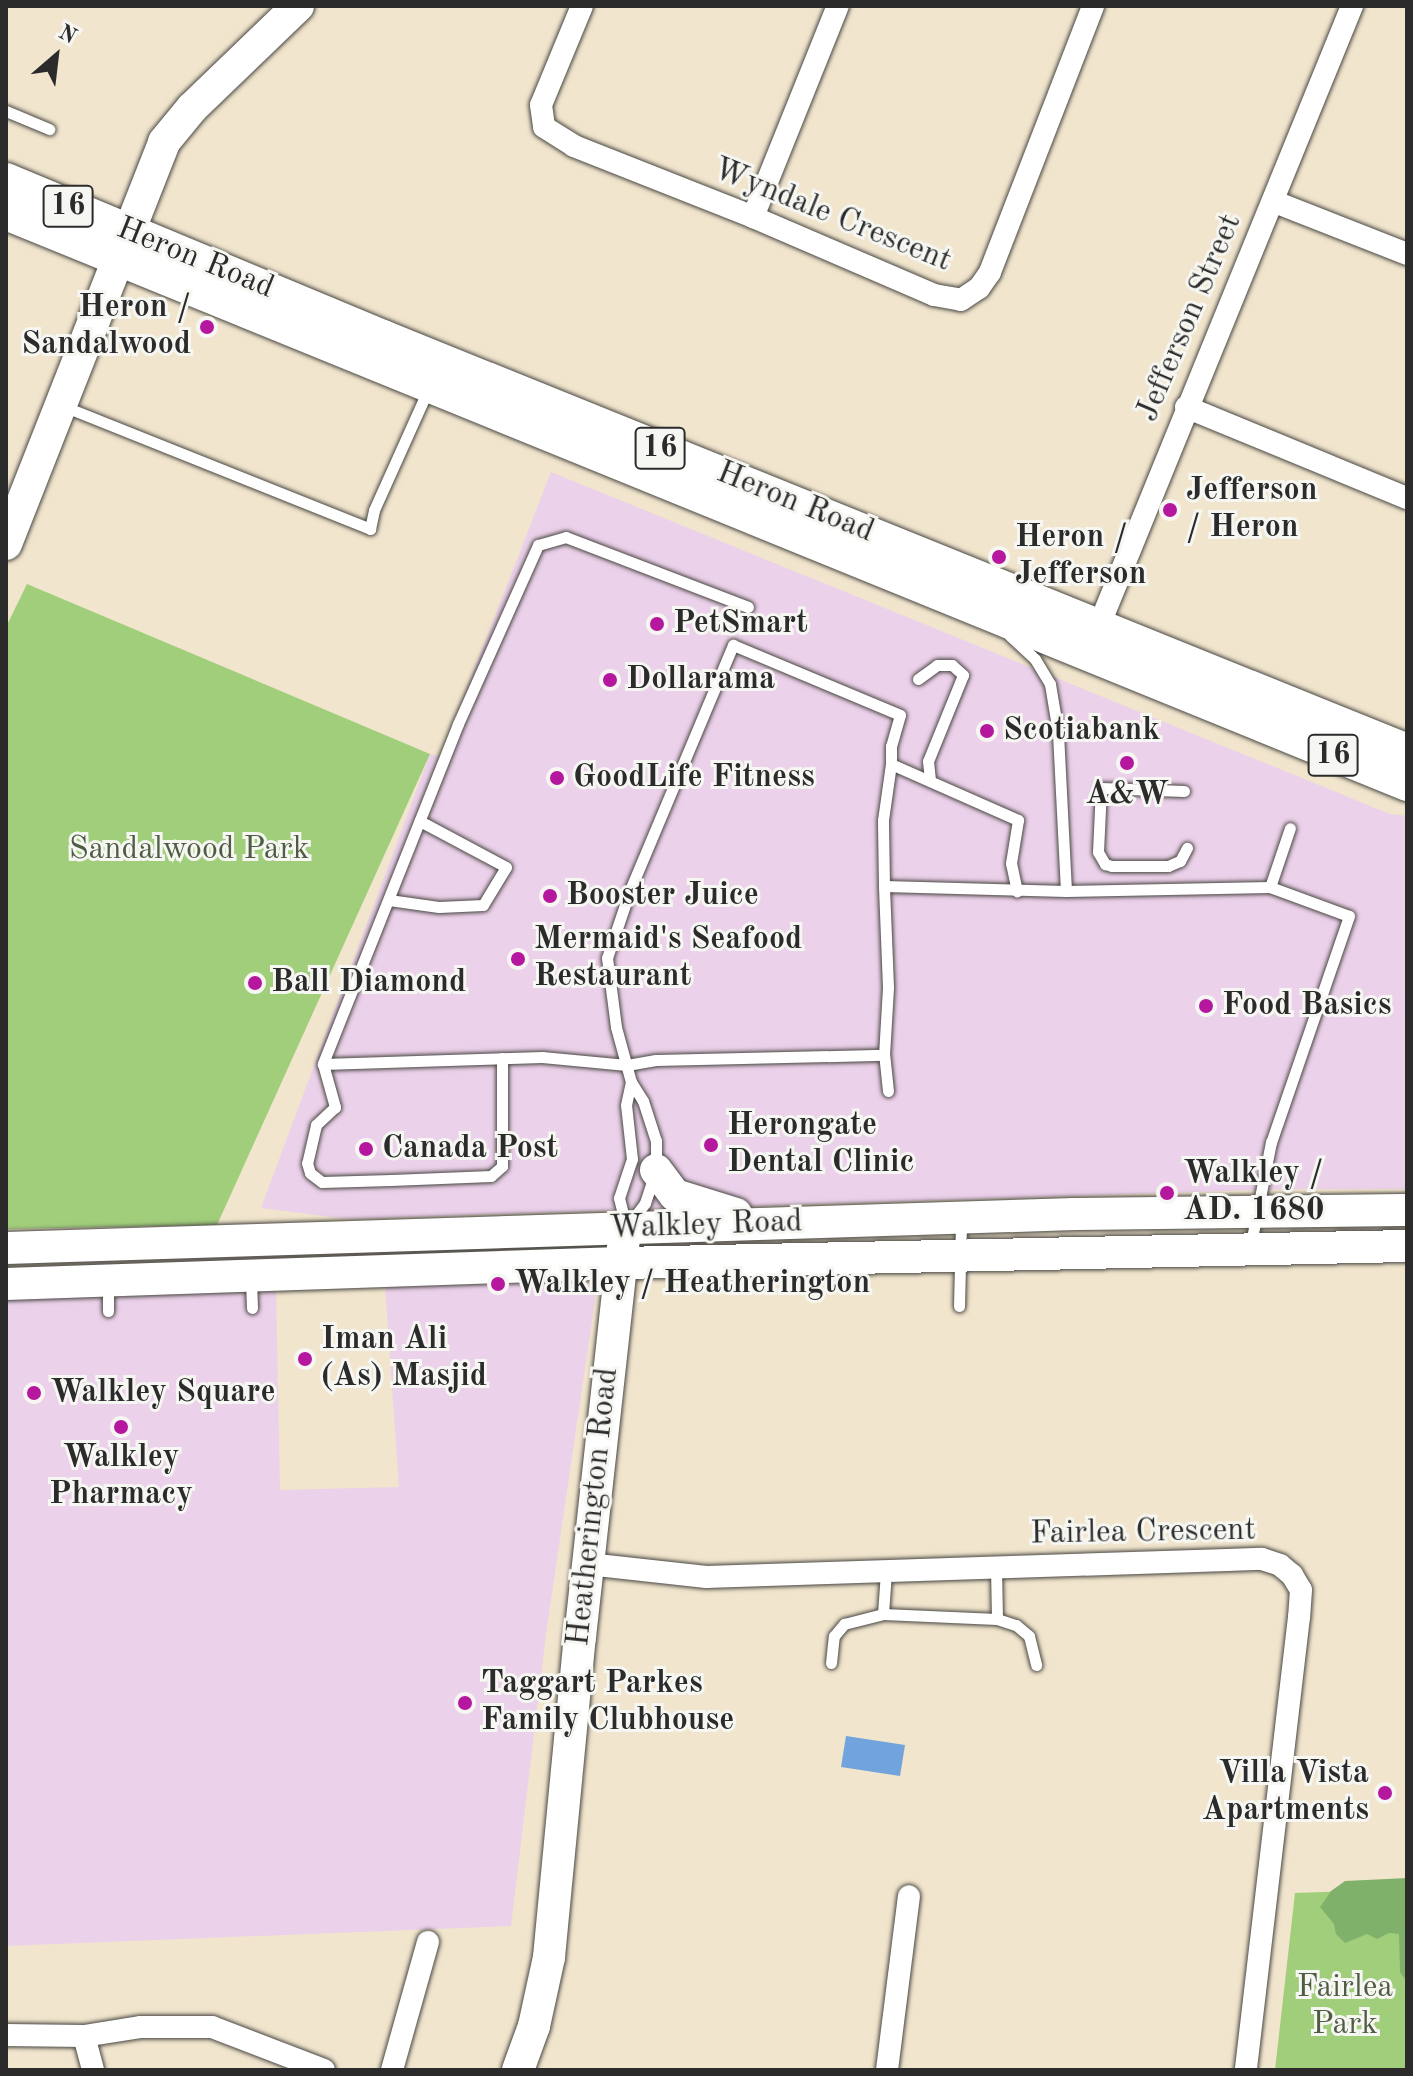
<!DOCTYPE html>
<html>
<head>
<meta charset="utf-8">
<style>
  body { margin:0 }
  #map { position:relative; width:1413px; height:2076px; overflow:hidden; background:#f1e5cd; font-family:"Old Standard TT",serif }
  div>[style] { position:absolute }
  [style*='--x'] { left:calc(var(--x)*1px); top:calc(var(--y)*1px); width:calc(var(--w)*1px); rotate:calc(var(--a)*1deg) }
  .built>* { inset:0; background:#ecd1ea }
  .green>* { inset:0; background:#a1ce7b }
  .forest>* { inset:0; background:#80b16b }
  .water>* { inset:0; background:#71a4dd }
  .roads { filter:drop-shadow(0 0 2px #494743) drop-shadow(0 0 2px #494743) }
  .lane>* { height:11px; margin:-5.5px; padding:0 5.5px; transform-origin:5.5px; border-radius:5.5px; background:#fff }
  .street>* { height:22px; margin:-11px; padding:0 11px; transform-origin:11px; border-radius:11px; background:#fff }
  .secondary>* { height:32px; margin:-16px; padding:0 16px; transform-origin:16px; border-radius:16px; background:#fff }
  .primary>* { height:34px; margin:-17px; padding:0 17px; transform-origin:17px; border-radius:17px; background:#fff }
  .dots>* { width:22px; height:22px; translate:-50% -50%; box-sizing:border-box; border:4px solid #f6f6f2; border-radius:50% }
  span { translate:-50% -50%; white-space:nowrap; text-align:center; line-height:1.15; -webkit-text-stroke:6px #f6f6f2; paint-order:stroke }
  .shield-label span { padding:2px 6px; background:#f6f6f2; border:2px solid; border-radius:6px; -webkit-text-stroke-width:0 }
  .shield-label { font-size:30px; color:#2b2b2b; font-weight:700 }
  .street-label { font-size:32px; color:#2b2b2b }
  .poi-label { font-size:32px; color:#2b2b2b; font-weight:700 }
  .right { translate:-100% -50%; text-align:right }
  .left { translate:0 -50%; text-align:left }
  .park-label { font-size:32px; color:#4e5c43 }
  .frame { position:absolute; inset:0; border:8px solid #2b2b2b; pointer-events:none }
  .north { position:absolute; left:16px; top:16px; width:80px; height:80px; -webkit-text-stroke:6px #f6f6f2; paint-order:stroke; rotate:28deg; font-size:22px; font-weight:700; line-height:32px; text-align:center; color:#2b2b2b }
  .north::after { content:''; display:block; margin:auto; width:28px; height:36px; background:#2b2b2b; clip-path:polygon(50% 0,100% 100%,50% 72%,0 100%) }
</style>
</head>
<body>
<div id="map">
  <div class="built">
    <div style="clip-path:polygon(551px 472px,1390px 814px,1407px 816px,1407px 1189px,1291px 1189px,347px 1219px,261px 1208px,430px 754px,440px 757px)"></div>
    <div style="clip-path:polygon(568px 1281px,597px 1287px,546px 1634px,511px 1926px,6px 1946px,6px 1295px,276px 1288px,280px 1490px,399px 1487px,385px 1286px)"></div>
  </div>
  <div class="green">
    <div style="clip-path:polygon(27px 584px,430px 754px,217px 1225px,6px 1229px,6px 627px)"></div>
    <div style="clip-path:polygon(1407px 1889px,1407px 2070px,1275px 2070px,1295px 1893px)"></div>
  </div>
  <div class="forest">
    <div style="clip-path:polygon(1407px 1878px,1407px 1982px,1400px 1972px,1399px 1934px,1389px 1933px,1377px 1939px,1367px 1934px,1345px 1943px,1336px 1934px,1334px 1924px,1320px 1907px,1331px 1891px,1345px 1881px)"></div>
  </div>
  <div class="water">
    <div style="clip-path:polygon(846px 1736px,905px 1745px,900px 1776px,841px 1767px)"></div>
  </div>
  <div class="roads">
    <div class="lane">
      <div style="--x:6;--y:111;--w:47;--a:22.7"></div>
      <div style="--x:63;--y:406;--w:331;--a:21.8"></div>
      <div style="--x:370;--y:529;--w:19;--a:-78"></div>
      <div style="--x:374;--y:510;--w:132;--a:-65.8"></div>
      <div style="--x:748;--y:607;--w:195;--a:-159"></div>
      <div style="--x:566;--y:537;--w:29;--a:164"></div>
      <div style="--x:538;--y:545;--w:196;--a:114.1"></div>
      <div style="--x:458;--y:724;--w:366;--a:111.7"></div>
      <div style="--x:323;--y:1064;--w:219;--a:-1.8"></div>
      <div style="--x:542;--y:1057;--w:85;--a:5.4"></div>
      <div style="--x:627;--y:1065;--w:29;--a:-10"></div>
      <div style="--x:656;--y:1060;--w:228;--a:-1.3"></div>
      <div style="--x:918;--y:679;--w:24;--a:-36"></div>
      <div style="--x:937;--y:665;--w:15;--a:0"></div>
      <div style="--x:952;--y:665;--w:15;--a:42"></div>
      <div style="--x:963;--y:675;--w:93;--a:112.1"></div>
      <div style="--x:928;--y:761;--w:20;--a:84"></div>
      <div style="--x:1184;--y:791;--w:83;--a:-177.9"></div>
      <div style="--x:1101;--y:788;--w:64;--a:92.7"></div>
      <div style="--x:1098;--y:852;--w:14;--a:60"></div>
      <div style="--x:1105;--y:864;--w:7;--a:16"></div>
      <div style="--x:1112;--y:866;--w:56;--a:0"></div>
      <div style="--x:1168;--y:866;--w:13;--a:-23"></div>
      <div style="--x:1180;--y:861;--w:15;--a:-62"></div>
      <div style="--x:884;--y:886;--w:66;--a:-90.9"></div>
      <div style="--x:883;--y:820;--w:57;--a:-81.9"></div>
      <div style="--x:1270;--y:887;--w:62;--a:-71.3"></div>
      <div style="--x:1066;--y:891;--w:204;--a:-1.1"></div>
      <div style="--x:1270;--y:887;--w:84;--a:20.2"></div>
      <div style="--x:1349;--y:916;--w:239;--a:109"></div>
      <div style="--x:1271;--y:1142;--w:108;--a:101.2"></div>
      <div style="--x:389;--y:900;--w:50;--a:8"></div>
      <div style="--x:439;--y:907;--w:44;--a:-2.6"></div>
      <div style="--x:483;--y:905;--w:44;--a:-58.8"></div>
      <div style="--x:506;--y:867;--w:98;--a:-151.9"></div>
      <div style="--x:323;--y:1064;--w:45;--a:74.4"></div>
      <div style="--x:335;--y:1107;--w:26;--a:137"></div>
      <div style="--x:316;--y:1125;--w:39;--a:103"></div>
      <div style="--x:307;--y:1163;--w:10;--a:73"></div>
      <div style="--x:310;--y:1173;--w:15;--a:37"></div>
      <div style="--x:322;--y:1182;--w:69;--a:-1.7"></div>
      <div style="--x:391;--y:1180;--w:100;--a:-2.3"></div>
      <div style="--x:491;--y:1176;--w:15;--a:-42"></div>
      <div style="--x:502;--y:1166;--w:108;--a:-90"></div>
      <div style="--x:888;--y:1091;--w:36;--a:-96"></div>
      <div style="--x:884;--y:1055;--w:68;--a:-86.6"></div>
      <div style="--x:888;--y:987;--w:101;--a:-92.3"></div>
      <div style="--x:884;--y:886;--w:182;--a:1.6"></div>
      <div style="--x:1066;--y:891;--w:159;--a:-92.9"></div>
      <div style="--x:1058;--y:732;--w:49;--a:-99.5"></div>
      <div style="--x:1050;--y:684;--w:29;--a:-121"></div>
      <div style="--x:1035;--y:659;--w:35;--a:-137"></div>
      <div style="--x:630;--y:1223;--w:25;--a:-53"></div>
      <div style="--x:645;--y:1203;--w:35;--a:-72"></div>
      <div style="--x:656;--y:1170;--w:29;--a:-90"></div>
      <div style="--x:656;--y:1141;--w:42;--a:-108"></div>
      <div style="--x:643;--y:1101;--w:22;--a:-122"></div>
      <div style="--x:631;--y:1082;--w:57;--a:-105.3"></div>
      <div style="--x:616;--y:1027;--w:70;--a:-97.4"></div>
      <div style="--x:607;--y:958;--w:72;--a:-71.3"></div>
      <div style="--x:630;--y:890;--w:266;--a:-67.2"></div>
      <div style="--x:733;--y:645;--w:181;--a:22.7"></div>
      <div style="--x:900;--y:715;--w:32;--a:106"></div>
      <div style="--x:891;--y:746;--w:18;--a:90"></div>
      <div style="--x:891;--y:764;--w:139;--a:23.8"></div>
      <div style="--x:1018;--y:820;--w:44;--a:99.2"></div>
      <div style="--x:1011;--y:863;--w:29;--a:78"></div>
      <div style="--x:626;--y:1226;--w:29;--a:-104"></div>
      <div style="--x:619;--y:1198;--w:41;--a:-71.6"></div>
      <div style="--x:632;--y:1159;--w:54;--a:-96.3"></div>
      <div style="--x:626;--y:1105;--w:24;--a:-78"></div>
      <div style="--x:251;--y:1279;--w:29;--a:88"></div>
      <div style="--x:959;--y:1306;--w:84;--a:-88.6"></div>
      <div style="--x:108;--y:1311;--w:27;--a:-90"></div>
      <div style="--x:886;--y:1572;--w:42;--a:94.1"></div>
      <div style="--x:883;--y:1614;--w:114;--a:2.5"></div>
      <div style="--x:997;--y:1619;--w:50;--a:-91.1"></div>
      <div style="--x:997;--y:1619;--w:20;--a:18"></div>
      <div style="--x:1016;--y:1625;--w:17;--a:40"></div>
      <div style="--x:1029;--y:1636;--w:30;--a:76"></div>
      <div style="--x:831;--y:1663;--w:27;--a:-84"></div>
      <div style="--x:834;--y:1636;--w:16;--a:-50"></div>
      <div style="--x:844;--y:1624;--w:40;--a:-14.4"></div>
    </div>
    <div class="street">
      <div style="--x:582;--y:6;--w:107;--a:112.5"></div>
      <div style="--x:541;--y:105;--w:22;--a:82"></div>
      <div style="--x:544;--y:127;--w:36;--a:32"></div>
      <div style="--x:574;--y:146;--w:193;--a:21.6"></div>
      <div style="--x:753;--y:217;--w:197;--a:23.3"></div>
      <div style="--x:934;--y:295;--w:27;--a:10"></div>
      <div style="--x:961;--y:300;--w:22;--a:-34"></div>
      <div style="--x:979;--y:288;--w:19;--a:-55"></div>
      <div style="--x:990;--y:272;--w:285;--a:-68.8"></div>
      <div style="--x:1275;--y:202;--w:142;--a:21.5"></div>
      <div style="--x:753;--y:217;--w:227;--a:-68.1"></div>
      <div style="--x:1186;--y:407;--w:239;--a:22.4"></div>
      <div style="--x:1094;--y:638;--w:683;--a:-67.79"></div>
      <div style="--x:588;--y:1564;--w:119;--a:6.3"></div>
      <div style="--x:706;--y:1577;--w:521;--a:-1.87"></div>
      <div style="--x:1227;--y:1560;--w:35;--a:-2"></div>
      <div style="--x:1262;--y:1559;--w:19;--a:18"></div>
      <div style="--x:1280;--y:1565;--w:16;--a:40"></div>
      <div style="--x:1292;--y:1575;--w:17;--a:59"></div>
      <div style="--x:1301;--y:1590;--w:27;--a:94"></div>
      <div style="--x:1299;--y:1617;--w:456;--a:96.7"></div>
      <div style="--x:6;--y:2035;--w:78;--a:0.7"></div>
      <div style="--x:84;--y:2036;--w:58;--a:-9"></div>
      <div style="--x:141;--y:2027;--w:71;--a:0"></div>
      <div style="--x:212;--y:2027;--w:120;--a:21"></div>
      <div style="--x:84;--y:2036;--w:35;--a:75"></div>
      <div style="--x:392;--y:2070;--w:133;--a:-74.3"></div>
      <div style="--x:887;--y:2070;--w:175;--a:-82.8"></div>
    </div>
    <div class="secondary">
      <div style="--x:6;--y:544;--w:432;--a:-68.5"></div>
      <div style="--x:164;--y:142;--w:44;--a:-50.5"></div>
      <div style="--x:192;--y:108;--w:147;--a:-43.9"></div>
      <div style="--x:656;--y:1170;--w:31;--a:53"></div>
      <div style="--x:675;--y:1195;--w:64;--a:17.3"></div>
      <div style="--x:6;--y:1248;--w:1069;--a:-1.82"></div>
      <div style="--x:1074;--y:1214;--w:333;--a:-0.7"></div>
      <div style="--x:6;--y:1284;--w:615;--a:-1.96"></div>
      <div style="--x:621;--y:1263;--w:786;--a:-1.24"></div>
      <div style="--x:518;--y:2070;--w:47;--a:-70"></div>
      <div style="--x:534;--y:2026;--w:71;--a:-77.7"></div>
      <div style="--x:549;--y:1957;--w:321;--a:-84.5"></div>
      <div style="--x:580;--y:1637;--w:398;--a:-83.7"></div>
    </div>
    <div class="primary">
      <div style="--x:6;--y:180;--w:408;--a:22.6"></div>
      <div style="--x:383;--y:337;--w:1105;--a:22.01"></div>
      <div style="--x:6;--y:213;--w:1513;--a:22.17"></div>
    </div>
  </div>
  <div class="dots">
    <div style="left:207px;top:327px;background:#b5179e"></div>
    <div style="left:1170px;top:510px;background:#b5179e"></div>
    <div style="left:999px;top:557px;background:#b5179e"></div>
    <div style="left:657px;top:624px;background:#b5179e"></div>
    <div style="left:610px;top:680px;background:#b5179e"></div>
    <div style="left:987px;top:731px;background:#b5179e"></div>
    <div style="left:1127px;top:763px;background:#b5179e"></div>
    <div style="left:557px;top:778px;background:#b5179e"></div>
    <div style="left:550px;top:896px;background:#b5179e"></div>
    <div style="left:518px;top:959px;background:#b5179e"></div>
    <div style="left:255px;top:983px;background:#b5179e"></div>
    <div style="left:1206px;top:1006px;background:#b5179e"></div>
    <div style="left:711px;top:1145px;background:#b5179e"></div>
    <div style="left:366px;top:1149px;background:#b5179e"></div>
    <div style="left:1167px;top:1193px;background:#b5179e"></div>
    <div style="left:498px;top:1284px;background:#b5179e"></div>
    <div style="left:305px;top:1359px;background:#b5179e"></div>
    <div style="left:34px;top:1393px;background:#b5179e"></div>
    <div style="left:121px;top:1427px;background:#b5179e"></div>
    <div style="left:465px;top:1703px;background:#b5179e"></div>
    <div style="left:1385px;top:1793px;background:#b5179e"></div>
  </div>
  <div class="shield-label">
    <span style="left:68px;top:206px">16</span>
    <span style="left:660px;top:448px">16</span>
    <span style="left:1333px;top:755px">16</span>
  </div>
  <div class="street-label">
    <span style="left:832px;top:216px;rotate:22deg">Wyndale Crescent</span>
    <span style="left:195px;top:259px;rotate:22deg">Heron Road</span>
    <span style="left:1190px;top:318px;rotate:-67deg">Jefferson Street</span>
    <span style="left:795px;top:503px;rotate:22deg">Heron Road</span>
    <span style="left:706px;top:1226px;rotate:-2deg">Walkley Road</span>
    <span style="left:594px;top:1507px;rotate:-84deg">Heatherington Road</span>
    <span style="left:1143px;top:1533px;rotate:-1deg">Fairlea Crescent</span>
  </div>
  <div class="poi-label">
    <span class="right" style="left:191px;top:327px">Heron /<br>Sandalwood</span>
    <span class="left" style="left:1186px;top:510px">Jefferson<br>/ Heron</span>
    <span class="left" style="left:1015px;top:557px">Heron /<br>Jefferson</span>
    <span class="left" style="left:673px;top:624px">PetSmart</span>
    <span class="left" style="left:626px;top:680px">Dollarama</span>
    <span class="left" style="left:1003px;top:731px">Scotiabank</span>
    <span class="left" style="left:573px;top:778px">GoodLife Fitness</span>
    <span style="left:1127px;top:795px">A&amp;W</span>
    <span class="left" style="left:566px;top:896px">Booster Juice</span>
    <span class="left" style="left:534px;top:959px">Mermaid's Seafood<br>Restaurant</span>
    <span class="left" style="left:271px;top:983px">Ball Diamond</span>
    <span class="left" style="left:1222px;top:1006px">Food Basics</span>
    <span class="left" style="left:727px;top:1145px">Herongate<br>Dental Clinic</span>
    <span class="left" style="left:382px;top:1149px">Canada Post</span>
    <span class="left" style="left:1183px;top:1193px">Walkley /<br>AD. 1680</span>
    <span class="left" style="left:514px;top:1284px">Walkley / Heatherington</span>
    <span class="left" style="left:321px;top:1359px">Iman Ali<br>(As) Masjid</span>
    <span class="left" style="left:50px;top:1393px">Walkley Square</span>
    <span style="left:121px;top:1477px">Walkley<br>Pharmacy</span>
    <span class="left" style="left:481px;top:1703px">Taggart Parkes<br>Family Clubhouse</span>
    <span class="right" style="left:1369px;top:1793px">Villa Vista<br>Apartments</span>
  </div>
  <div class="park-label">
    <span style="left:189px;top:850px">Sandalwood Park</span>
    <span style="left:1345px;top:2007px">Fairlea<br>Park</span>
  </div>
  <div class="frame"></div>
  <div class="north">N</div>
</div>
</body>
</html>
